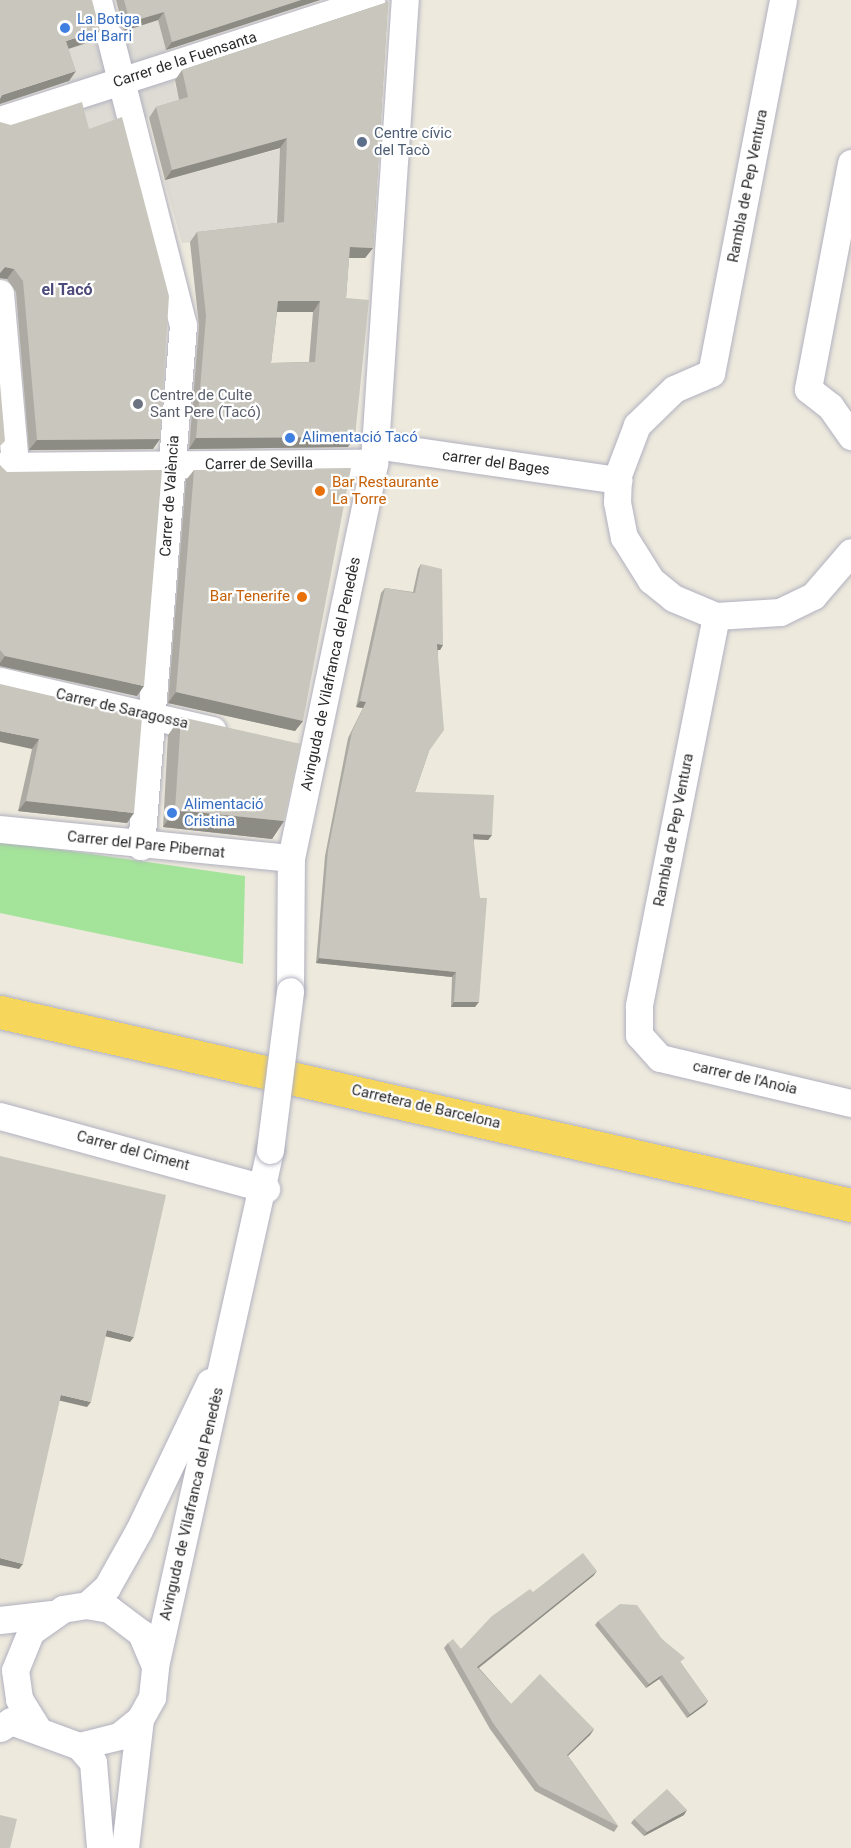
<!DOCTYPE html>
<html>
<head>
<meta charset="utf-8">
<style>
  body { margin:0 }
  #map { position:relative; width:851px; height:1848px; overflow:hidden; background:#ede9dd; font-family:Roboto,sans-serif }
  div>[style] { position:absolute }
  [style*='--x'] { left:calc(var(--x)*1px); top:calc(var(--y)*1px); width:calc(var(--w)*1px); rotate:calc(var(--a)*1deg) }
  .green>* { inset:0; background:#a4e39a }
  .plaza>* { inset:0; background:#dddbd4 }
  .roads { filter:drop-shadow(0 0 2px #b1b1bf) drop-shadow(0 0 2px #b1b1bf) }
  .pedestrian>* { height:21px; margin:-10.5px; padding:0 10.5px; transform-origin:10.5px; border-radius:10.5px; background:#fff }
  .minor>* { height:27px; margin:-13.5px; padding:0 13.5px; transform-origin:13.5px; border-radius:13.5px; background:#fff }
  .trunk>* { height:33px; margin:-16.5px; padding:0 16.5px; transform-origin:16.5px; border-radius:16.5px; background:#f7d75b }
  .bridges { filter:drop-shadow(0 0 2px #b1b1bf) drop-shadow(0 0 2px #b1b1bf) }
  .minor-bridge>* { height:27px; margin:-13.5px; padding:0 13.5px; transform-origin:13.5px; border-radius:13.5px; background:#fff }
  .wall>* { inset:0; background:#acaaa3 }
  .shaded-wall>* { inset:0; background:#8c8b84 }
  .building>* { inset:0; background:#c8c6bd }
  .dots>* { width:16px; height:16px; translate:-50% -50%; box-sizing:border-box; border:3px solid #fff; border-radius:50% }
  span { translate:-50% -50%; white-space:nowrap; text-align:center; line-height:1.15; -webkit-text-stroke:4.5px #fff; paint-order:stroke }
  .shop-label { font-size:15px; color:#366cbe }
  .left { translate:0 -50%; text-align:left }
  .street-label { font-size:15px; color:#2b2b2b }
  .service-label { font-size:15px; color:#4e5e75 }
  .worship-label { font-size:15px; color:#5b616d }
  .food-label { font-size:15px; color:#c56008 }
  .right { translate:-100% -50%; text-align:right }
  .neighbourhood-label { font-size:16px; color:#4c4b7c; font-weight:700 }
</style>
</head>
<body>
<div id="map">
  <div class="green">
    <div style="clip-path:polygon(0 841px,245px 876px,243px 964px,0 913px)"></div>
  </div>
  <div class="plaza">
    <div style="clip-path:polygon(158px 20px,181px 107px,82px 138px,59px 52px)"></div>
    <div style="clip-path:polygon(280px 149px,276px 233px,182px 243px,164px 179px)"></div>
  </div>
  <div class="roads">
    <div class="pedestrian">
      <div style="--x:101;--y:0;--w:38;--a:76"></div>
    </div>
    <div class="minor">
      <div style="--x:783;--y:0;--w:380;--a:100.9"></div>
      <div style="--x:711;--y:373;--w:40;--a:156.6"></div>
      <div style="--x:674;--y:389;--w:52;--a:135.8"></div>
      <div style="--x:637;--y:425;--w:53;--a:110.8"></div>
      <div style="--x:618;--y:475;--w:27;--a:92"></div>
      <div style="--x:617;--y:502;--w:36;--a:79"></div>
      <div style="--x:624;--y:537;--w:51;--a:57.9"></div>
      <div style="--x:651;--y:580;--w:28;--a:39"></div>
      <div style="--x:673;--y:598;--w:47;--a:22.7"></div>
      <div style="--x:716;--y:616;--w:64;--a:-3.6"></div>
      <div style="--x:780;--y:612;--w:37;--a:-26"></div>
      <div style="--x:813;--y:596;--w:58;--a:-49.2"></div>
      <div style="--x:110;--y:37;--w:297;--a:75.8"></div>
      <div style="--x:183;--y:325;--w:523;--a:94.61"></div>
      <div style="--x:0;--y:120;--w:390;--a:-17.9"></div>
      <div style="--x:851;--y:163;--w:230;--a:100.8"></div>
      <div style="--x:808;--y:389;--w:28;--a:38"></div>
      <div style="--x:830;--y:406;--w:37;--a:55"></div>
      <div style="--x:0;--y:293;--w:174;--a:85"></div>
      <div style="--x:375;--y:445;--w:246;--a:8.2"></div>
      <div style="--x:0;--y:466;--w:374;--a:-0.5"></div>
      <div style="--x:716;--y:616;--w:398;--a:101.2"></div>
      <div style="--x:639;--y:1006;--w:29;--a:90"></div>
      <div style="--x:639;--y:1035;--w:31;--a:48"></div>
      <div style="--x:660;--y:1058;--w:196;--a:13.3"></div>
      <div style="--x:0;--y:681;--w:218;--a:13"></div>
      <div style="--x:0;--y:829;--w:292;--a:5.7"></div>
      <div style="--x:290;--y:991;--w:133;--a:-89.6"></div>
      <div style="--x:291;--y:858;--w:404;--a:-78.1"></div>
      <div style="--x:374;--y:463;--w:464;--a:-86.2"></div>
      <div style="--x:0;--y:1116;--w:276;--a:15.3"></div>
      <div style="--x:87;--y:1605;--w:27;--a:-42"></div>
      <div style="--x:107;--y:1587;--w:65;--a:-60.7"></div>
      <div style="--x:139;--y:1530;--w:164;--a:-64.4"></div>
      <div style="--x:0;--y:1620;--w:50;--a:-6.8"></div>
      <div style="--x:155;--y:1666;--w:529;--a:-77.44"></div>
      <div style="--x:0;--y:1728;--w:13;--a:-32"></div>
      <div style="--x:11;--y:1721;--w:72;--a:20.2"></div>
      <div style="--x:79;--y:1746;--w:41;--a:-14"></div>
      <div style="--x:119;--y:1736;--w:27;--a:-39"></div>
      <div style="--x:140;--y:1719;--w:25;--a:-61"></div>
      <div style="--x:152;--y:1697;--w:31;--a:-84"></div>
      <div style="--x:155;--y:1666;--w:36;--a:-113"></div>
      <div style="--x:141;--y:1633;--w:40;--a:-143"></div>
      <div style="--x:109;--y:1609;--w:22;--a:-170"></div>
      <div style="--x:87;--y:1605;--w:24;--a:171"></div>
      <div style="--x:63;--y:1609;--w:39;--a:145"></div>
      <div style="--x:31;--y:1631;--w:42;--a:112.3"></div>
      <div style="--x:15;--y:1670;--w:29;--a:82"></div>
      <div style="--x:19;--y:1699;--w:34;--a:58"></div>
      <div style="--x:79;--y:1746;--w:21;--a:49"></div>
      <div style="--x:93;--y:1762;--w:86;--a:85.3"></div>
      <div style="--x:125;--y:1848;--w:130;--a:-83.4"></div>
    </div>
    <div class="trunk">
      <div style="--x:0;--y:1012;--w:873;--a:12.78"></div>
    </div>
  </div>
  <div class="bridges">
    <div class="minor-bridge">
      <div style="--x:270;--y:1150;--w:160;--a:-82.8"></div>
    </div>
  </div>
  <div class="wall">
    <div style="clip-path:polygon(116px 0,320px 0,166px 50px,158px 20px,124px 31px)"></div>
    <div style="clip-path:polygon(evenodd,388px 2px,373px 248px,365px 258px,349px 258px,346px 298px,348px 447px,189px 449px,199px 326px,190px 242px,197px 232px,277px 223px,280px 148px,165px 180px,149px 118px,156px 107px,179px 100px,175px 80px,182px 70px,388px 2px,277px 312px,313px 312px,309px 362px,271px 363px,277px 312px)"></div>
    <div style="clip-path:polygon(0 122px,153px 449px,29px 450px,16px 292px,7px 279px,0 278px)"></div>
    <div style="clip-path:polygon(0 465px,137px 696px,0 666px)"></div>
    <div style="clip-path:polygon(194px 470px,303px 721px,295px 731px,168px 703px,186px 480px)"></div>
    <div style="clip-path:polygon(421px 564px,443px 645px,440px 650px,438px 650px,429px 751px,415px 792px,492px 835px,488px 840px,474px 839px,475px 1007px,451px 1007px,452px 977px,316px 963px,325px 856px,348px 738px,363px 708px,356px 707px,381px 593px,385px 588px,413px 592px,418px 569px)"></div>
    <div style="clip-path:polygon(0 684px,127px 823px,18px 811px,32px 749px)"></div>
    <div style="clip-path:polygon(181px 717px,284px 821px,272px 839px,163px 827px,168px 735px)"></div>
    <div style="clip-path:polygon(597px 1571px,593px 1576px,479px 1668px,511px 1704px,594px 1729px,590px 1735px,568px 1756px,618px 1826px,614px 1832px,535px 1791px,490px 1729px,444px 1648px,448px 1643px,461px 1649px)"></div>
    <div style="clip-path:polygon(598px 1621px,662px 1639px,681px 1663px,708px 1701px,705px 1705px,687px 1718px,659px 1679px,646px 1688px,595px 1625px)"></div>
    <div style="clip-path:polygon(684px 1815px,644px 1836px,631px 1823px,634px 1819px)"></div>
  </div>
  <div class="shaded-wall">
    <div style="clip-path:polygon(301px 0,320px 0,166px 50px,172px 42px)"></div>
    <div style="clip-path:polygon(164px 12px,158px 20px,124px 31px,130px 22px)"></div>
    <div style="clip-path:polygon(100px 30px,93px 41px,59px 52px,66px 41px)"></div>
    <div style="clip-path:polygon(76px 71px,69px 81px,0 104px,0 98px,2px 95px)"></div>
    <div style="clip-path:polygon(287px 138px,280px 148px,165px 180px,172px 170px)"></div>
    <div style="clip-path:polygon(350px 247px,373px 248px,365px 258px,342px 258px)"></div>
    <div style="clip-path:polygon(5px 267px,14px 269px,7px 279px,0 278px,0 273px)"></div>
    <div style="clip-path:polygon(278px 301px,320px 301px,313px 312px,271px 312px)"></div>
    <div style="clip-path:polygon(355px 437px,348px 447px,189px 449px,196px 438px)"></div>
    <div style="clip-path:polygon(160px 439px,153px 449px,29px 450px,37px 440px)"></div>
    <div style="clip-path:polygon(437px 644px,443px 645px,440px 650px,433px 650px)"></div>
    <div style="clip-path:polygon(5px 656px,144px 686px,137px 696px,0 666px,0 663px)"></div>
    <div style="clip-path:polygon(176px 692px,303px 721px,295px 731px,168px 703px)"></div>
    <div style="clip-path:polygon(360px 701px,366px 702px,363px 708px,356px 707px)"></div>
    <div style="clip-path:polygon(0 731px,39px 739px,32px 749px,0 742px)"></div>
    <div style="clip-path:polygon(26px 801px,134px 813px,127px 823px,18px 811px)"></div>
    <div style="clip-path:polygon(175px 810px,284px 821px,272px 839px,163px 827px)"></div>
    <div style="clip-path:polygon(473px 834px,492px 835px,488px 840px,470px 839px)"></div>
    <div style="clip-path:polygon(319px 958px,456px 972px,452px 977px,316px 963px)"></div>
    <div style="clip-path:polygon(454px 1002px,479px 1002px,475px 1007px,451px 1007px)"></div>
    <div style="clip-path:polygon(107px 1330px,134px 1337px,130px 1342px,104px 1336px)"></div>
    <div style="clip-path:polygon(61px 1395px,91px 1402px,87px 1407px,57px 1400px)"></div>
    <div style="clip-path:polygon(0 1558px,23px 1564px,19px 1569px,0 1565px)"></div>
    <div style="clip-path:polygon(597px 1571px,593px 1576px,473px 1672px,477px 1667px)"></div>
    <div style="clip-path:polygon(662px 1675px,659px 1679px,646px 1688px,649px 1684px)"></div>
    <div style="clip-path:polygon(708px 1701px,705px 1705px,687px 1718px,690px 1714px)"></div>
    <div style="clip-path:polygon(594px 1729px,590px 1735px,563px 1760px,567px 1755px)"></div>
    <div style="clip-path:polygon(687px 1810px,684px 1815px,644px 1836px,647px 1832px)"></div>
  </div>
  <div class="building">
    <div style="clip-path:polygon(0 0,92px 0,100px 30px,66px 41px,76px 71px,2px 95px,0 99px)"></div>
    <div style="clip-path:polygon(124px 0,301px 0,172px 42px,164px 12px,130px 22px)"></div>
    <div style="clip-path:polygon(evenodd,388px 2px,373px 248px,350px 247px,346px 298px,369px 300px,355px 437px,196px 438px,206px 316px,197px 232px,284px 222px,287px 138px,172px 170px,156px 107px,188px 97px,182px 70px,388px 2px,278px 301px,320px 301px,315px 362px,271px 363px,278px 301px)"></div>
    <div style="clip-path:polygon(82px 102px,89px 129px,122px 117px,169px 296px,160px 439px,37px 440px,23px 281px,14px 269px,5px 267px,0 273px,0 122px,11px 125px)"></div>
    <div style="clip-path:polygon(0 383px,5px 441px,0 446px)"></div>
    <div style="clip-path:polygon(0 465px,7px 472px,162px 470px,144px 686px,5px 656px,0 650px)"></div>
    <div style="clip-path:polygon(351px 468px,303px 721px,176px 692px,194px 470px)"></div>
    <div style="clip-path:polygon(421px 564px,442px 569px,443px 645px,437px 644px,444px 730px,429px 751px,415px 792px,494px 795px,492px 835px,473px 834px,480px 898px,487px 898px,479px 1002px,454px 1002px,456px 972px,319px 958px,328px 850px,352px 732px,366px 702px,360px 701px,385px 588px,415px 593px)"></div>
    <div style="clip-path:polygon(0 684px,142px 717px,134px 813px,26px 801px,39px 739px,0 731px)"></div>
    <div style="clip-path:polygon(181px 717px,301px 744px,284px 821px,175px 810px)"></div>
    <div style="clip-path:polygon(0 1156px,166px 1195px,134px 1337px,107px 1330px,91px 1402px,61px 1395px,23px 1564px,0 1558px)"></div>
    <div style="clip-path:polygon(583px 1553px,597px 1571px,477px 1667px,511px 1704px,540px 1674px,594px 1729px,567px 1755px,618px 1826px,539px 1786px,493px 1723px,448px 1643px,453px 1639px,461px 1649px,492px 1616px,530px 1589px,533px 1592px)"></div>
    <div style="clip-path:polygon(620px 1604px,637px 1605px,662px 1639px,685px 1658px,680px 1662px,708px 1701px,690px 1714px,662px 1675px,649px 1684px,598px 1621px)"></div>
    <div style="clip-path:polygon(667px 1789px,687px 1810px,647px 1832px,634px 1819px)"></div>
    <div style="clip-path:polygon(0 1815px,17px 1819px,10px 1848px,0 1848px)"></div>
  </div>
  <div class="dots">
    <div style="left:65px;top:28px;background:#3f7fe0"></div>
    <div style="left:362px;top:142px;background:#5c6f8a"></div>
    <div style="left:138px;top:404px;background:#6b7280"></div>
    <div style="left:290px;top:438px;background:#3f7fe0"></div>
    <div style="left:320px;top:491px;background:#e8710a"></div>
    <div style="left:302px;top:597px;background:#e8710a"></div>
    <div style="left:172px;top:813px;background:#3f7fe0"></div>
  </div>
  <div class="shop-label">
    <span class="left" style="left:77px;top:28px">La Botiga<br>del Barri</span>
    <span class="left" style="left:302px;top:438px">Alimentació Tacó</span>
    <span class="left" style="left:184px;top:813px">Alimentació<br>Cristina</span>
  </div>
  <div class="street-label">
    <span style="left:185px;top:60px;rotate:-18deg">Carrer de la Fuensanta</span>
    <span style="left:748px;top:186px;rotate:-79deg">Rambla de Pep Ventura</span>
    <span style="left:496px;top:463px;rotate:8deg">carrer del Bages</span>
    <span style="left:259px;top:464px;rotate:-1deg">Carrer de Sevilla</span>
    <span style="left:170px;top:496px;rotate:-86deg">Carrer de València</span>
    <span style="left:331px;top:674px;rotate:-78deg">Avinguda de Vilafranca del Penedès</span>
    <span style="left:122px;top:709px;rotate:13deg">Carrer de Saragossa</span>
    <span style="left:674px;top:830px;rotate:-79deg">Rambla de Pep Ventura</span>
    <span style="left:146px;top:845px;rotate:6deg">Carrer del Pare Pibernat</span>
    <span style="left:745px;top:1078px;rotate:13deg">carrer de l'Anoia</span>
    <span style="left:426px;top:1107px;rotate:13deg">Carretera de Barcelona</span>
    <span style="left:133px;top:1151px;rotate:15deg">Carrer del Ciment</span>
    <span style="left:192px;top:1504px;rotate:-77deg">Avinguda de Vilafranca del Penedès</span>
  </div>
  <div class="service-label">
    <span class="left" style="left:374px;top:142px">Centre cívic<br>del Tacò</span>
  </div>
  <div class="worship-label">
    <span class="left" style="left:150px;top:404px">Centre de Culte<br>Sant Pere (Tacó)</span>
  </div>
  <div class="food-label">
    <span class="left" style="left:332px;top:491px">Bar Restaurante<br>La Torre</span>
    <span class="right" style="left:290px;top:597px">Bar Tenerife</span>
  </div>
  <div class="neighbourhood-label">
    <span style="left:67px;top:290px">el Tacó</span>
  </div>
</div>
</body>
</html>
